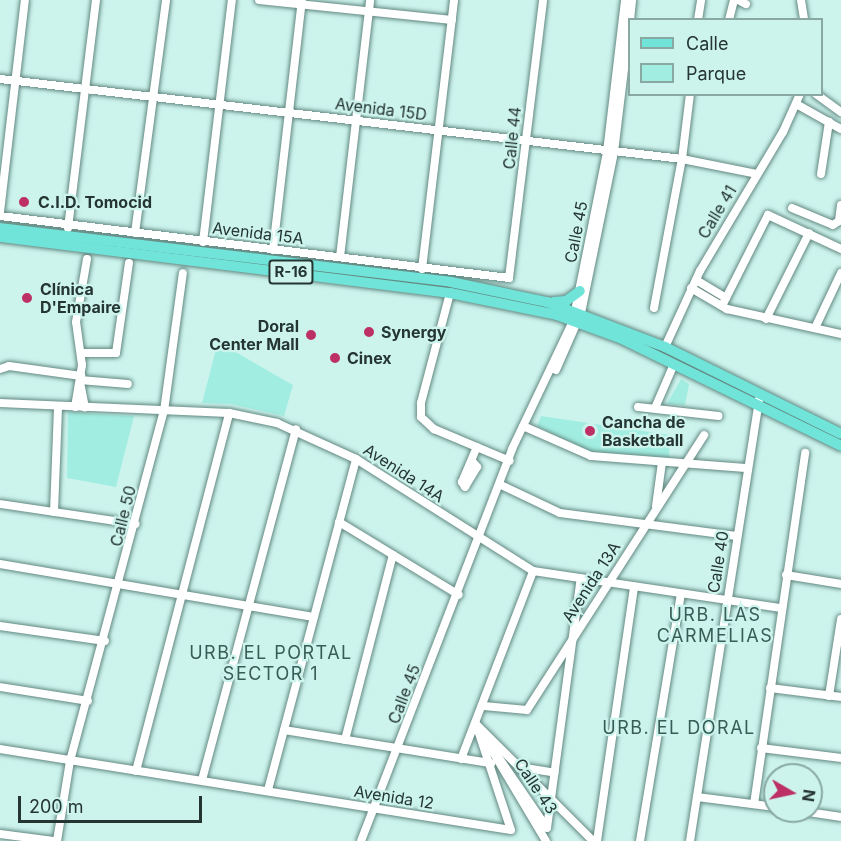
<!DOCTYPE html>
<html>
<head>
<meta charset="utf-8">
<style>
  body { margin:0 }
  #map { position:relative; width:841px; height:841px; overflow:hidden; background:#ccf4ed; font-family:Inter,sans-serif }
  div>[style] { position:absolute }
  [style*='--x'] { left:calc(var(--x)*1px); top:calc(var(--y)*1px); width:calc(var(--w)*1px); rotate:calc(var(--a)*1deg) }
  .green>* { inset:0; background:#a2ede1 }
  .roads { filter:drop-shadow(0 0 2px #638882) drop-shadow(0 0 2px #638882) }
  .minor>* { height:8px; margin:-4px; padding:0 4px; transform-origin:4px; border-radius:4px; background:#fff }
  .major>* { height:10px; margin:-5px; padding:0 5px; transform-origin:5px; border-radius:5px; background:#70e4d9 }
  .dots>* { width:16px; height:16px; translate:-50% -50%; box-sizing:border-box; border:3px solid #ccf4ed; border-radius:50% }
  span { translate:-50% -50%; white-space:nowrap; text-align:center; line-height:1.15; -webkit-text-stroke:4.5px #ccf4ed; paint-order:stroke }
  .shield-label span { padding:2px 4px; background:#ccf4ed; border:2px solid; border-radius:4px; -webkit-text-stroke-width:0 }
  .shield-label { font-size:15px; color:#253532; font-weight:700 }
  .street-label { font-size:16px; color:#253532 }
  .poi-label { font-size:16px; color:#253532; font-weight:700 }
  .left { translate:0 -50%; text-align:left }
  .right { translate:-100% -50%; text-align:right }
  .neighbourhood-label { font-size:18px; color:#385c56; letter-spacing:1.5px }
  .legend { position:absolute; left:628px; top:18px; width:195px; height:78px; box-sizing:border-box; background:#ccf4ed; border:2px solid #89a8a2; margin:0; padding:8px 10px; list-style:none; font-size:18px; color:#253532 }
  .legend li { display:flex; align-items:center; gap:12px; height:30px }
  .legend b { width:30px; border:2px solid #89a8a2 }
  .north { position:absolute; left:763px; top:763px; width:60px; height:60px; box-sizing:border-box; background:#ccf4ed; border:2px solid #89a8a2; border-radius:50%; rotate:99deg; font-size:16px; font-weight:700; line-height:24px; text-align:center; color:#253532 }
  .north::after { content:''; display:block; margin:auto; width:21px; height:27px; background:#bd3064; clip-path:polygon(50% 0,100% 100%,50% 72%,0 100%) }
  .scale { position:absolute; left:18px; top:796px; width:184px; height:27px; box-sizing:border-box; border:3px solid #253532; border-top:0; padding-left:8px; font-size:18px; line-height:21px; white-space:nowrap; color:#253532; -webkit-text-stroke:4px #ccf4ed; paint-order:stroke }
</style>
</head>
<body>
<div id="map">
  <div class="green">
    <div style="clip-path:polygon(218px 342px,293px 385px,284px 416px,231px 404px,202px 403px)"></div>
    <div style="clip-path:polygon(681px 379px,689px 384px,685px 405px,667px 404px)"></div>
    <div style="clip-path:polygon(68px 412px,134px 416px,116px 487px,67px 478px)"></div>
    <div style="clip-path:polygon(541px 416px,670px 435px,669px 458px,591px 452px,537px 426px)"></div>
  </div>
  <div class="roads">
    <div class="minor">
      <div style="--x:259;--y:0;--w:194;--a:5.9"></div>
      <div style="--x:738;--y:0;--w:9;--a:27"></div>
      <div style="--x:801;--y:0;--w:20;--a:81"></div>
      <div style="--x:630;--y:20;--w:20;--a:-84"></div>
      <div style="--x:698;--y:20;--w:20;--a:-81"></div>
      <div style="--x:729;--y:20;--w:21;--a:-76"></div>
      <div style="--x:0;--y:79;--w:687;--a:6.69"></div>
      <div style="--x:682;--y:159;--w:76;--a:11.3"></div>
      <div style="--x:816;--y:94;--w:31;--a:36"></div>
      <div style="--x:798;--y:105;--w:49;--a:29.2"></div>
      <div style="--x:821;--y:174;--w:53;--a:-81.3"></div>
      <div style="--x:792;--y:208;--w:44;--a:22.5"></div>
      <div style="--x:833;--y:225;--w:7;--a:-34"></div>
      <div style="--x:839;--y:221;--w:16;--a:-83"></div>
      <div style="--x:0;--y:212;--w:213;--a:-83.3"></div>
      <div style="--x:0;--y:216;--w:513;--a:6.94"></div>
      <div style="--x:509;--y:278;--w:280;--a:-83"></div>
      <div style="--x:68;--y:228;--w:230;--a:-83"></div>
      <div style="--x:135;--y:233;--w:235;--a:-82.4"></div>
      <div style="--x:203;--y:242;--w:244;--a:-83.2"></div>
      <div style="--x:273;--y:250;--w:252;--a:-83.4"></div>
      <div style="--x:340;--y:257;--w:259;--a:-83.3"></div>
      <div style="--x:422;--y:269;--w:271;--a:-83.2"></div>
      <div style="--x:696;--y:280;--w:35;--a:31"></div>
      <div style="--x:691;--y:288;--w:42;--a:30.3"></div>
      <div style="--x:727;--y:309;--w:117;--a:12.4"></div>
      <div style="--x:450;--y:293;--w:114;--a:104.8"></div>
      <div style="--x:421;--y:403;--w:14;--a:90"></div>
      <div style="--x:421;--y:417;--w:18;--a:43"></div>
      <div style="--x:434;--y:429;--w:82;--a:22.8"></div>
      <div style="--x:722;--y:306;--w:102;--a:-63.2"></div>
      <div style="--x:768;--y:215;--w:81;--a:25"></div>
      <div style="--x:654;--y:308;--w:152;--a:-79.4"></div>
      <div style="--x:682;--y:159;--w:65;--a:-83"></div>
      <div style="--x:766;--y:319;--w:96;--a:-63.4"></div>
      <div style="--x:815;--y:328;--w:61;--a:-64.7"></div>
      <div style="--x:665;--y:347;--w:84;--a:-65.3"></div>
      <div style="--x:700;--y:271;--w:162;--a:-59.2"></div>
      <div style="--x:783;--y:132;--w:42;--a:-65.9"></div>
      <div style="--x:81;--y:353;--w:35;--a:0"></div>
      <div style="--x:116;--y:353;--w:91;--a:-81.8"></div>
      <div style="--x:0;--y:369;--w:9;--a:-18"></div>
      <div style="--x:9;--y:366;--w:73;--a:7.9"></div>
      <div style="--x:556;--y:370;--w:62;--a:-66.3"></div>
      <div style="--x:581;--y:313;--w:164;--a:-78.4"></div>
      <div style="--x:614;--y:152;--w:133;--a:-83.1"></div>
      <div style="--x:80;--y:380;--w:48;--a:4.8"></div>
      <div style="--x:80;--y:382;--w:26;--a:79"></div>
      <div style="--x:0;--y:403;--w:229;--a:2.5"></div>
      <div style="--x:229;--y:413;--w:49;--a:11.8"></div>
      <div style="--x:277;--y:423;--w:87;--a:24.5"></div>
      <div style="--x:356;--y:459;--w:209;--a:32.3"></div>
      <div style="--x:533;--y:571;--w:251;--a:8.5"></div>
      <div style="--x:75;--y:407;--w:43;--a:-80.5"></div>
      <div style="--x:82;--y:365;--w:43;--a:-97.9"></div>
      <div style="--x:76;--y:322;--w:64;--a:-80.1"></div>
      <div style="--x:638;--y:407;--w:81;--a:6.4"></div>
      <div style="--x:655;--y:408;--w:48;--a:-66.6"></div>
      <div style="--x:523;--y:426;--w:74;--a:23.8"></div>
      <div style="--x:591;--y:456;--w:155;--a:4.4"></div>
      <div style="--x:472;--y:461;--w:8;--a:50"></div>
      <div style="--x:477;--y:467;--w:23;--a:121"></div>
      <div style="--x:465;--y:487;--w:6;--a:-121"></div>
      <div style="--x:462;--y:482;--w:38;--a:-67"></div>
      <div style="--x:501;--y:485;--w:65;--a:25.4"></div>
      <div style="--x:560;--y:513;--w:178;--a:7.4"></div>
      <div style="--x:0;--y:504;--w:137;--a:8.4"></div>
      <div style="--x:656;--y:506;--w:44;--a:-82.2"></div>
      <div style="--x:54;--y:512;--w:106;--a:-87.8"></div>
      <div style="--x:339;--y:522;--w:140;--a:31.3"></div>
      <div style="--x:0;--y:564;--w:318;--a:9.6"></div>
      <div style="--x:786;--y:575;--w:56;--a:9.3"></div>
      <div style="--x:0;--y:626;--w:106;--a:8.1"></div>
      <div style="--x:0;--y:687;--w:89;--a:9"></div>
      <div style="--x:770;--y:688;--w:72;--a:7.2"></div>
      <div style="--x:829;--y:696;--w:78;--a:-81.1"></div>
      <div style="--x:484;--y:706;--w:43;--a:5.3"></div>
      <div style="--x:527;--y:710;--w:327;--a:-57.2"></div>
      <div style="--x:284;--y:730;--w:210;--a:9.1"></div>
      <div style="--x:484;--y:737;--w:121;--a:59.2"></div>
      <div style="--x:345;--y:740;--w:191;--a:-75.5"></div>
      <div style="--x:488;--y:742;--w:104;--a:55.5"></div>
      <div style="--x:547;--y:828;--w:252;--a:-82.3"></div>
      <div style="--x:761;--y:748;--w:81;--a:7.1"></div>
      <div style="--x:0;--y:749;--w:517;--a:9.01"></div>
      <div style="--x:511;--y:830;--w:112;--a:-108.3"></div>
      <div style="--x:476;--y:724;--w:165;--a:45"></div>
      <div style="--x:461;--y:759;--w:201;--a:-69"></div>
      <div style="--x:519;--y:767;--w:36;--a:9"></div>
      <div style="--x:136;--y:771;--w:370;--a:-75.4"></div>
      <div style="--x:202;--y:780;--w:363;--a:-75"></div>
      <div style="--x:268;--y:790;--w:342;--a:-75.1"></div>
      <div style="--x:697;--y:797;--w:79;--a:7.3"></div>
      <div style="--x:754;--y:804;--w:355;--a:-81.7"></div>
      <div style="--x:801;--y:811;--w:40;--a:8.5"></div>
      <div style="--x:0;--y:834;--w:54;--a:7.4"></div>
      <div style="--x:57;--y:841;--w:81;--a:-80.8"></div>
      <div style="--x:70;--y:761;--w:362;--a:-75"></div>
      <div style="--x:164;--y:411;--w:139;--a:-82.2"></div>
      <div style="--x:361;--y:841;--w:420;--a:-68.9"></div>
      <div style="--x:512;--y:449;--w:142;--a:-64.5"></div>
      <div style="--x:573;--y:321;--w:172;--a:-78.6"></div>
      <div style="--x:607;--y:152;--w:153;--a:-83.2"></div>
      <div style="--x:597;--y:841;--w:257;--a:-81.7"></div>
      <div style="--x:640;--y:841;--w:250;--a:-80.6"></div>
      <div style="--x:690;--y:841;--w:451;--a:-81.1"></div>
    </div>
    <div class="major">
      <div style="--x:0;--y:228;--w:454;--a:6.8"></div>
      <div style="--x:451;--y:282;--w:98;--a:11.8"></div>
      <div style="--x:547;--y:302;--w:126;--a:20.9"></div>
      <div style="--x:665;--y:347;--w:196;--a:26.3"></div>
      <div style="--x:0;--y:237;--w:453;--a:7.1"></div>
      <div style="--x:450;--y:293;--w:109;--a:11.6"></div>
      <div style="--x:557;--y:315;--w:67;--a:20.1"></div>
      <div style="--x:620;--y:338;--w:246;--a:26"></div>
      <div style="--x:554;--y:302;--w:12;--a:-5"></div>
      <div style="--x:566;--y:301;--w:17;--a:-36"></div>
    </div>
  </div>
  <div class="dots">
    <div style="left:24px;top:202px;background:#bd3064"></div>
    <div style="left:27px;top:298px;background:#bd3064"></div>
    <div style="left:369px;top:332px;background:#bd3064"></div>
    <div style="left:311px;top:335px;background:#bd3064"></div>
    <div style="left:335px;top:358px;background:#bd3064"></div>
    <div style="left:590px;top:431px;background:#bd3064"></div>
  </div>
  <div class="shield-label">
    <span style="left:291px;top:272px">R-16</span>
  </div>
  <div class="street-label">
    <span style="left:381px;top:109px;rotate:7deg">Avenida 15D</span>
    <span style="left:512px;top:138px;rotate:-84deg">Calle 44</span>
    <span style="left:717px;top:212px;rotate:-59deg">Calle 41</span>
    <span style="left:576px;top:232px;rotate:-79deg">Calle 45</span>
    <span style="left:258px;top:233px;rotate:7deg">Avenida 15A</span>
    <span style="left:404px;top:473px;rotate:33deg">Avenida 14A</span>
    <span style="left:123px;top:516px;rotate:-76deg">Calle 50</span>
    <span style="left:718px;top:562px;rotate:-81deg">Calle 40</span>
    <span style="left:591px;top:582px;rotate:-57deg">Avenida 13A</span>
    <span style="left:404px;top:694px;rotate:-69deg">Calle 45</span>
    <span style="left:536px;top:786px;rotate:56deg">Calle 43</span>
    <span style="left:394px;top:797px;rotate:9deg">Avenida 12</span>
  </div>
  <div class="poi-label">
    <span class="left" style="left:38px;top:202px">C.I.D. Tomocid</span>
    <span class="left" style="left:40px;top:298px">Clínica<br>D'Empaire</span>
    <span class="right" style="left:299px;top:335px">Doral<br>Center Mall</span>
    <span class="left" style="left:381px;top:332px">Synergy</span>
    <span class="left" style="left:347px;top:358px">Cinex</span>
    <span class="left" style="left:602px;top:431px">Cancha de<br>Basketball</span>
  </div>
  <div class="neighbourhood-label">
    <span style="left:715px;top:626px">URB. LAS<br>CARMELIAS</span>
    <span style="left:271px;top:664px">URB. EL PORTAL<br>SECTOR 1</span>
    <span style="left:679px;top:728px">URB. EL DORAL</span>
  </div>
  <ul class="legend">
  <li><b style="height:8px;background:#70e4d9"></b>Calle</li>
  <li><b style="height:16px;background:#a2ede1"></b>Parque</li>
  </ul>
  <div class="north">N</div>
  <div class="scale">200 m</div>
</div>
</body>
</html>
